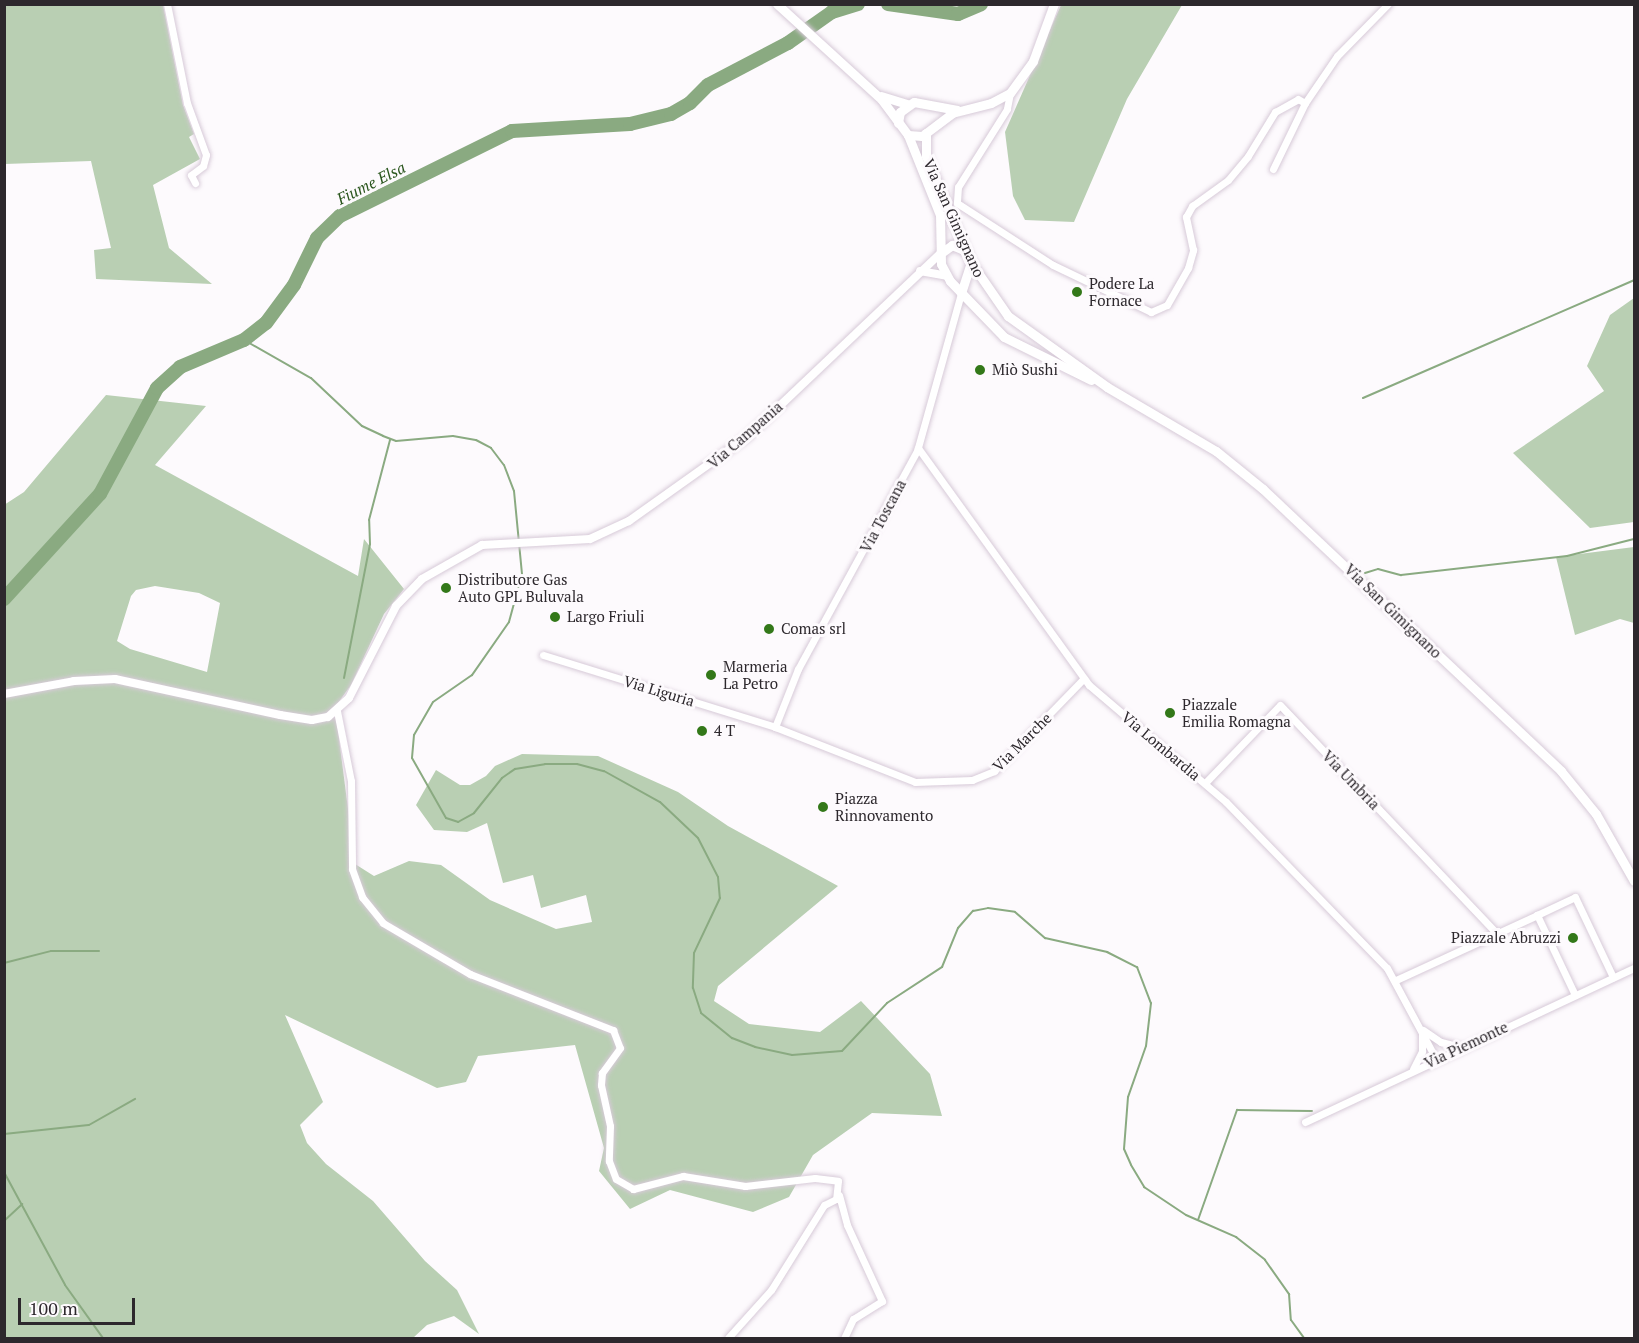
<!DOCTYPE html>
<html>
<head>
<meta charset="utf-8">
<style>
  body { margin:0 }
  #map { position:relative; width:1639px; height:1343px; overflow:hidden; background:#fdfafd; font-family:"PT Serif",serif }
  div>[style] { position:absolute }
  [style*='--x'] { left:calc(var(--x)*1px); top:calc(var(--y)*1px); width:calc(var(--w)*1px); rotate:calc(var(--a)*1deg) }
  .green>* { inset:0; background:#b9cfb3 }
  .stream>* { height:2px; margin:-1px; padding:0 1px; transform-origin:1px; border-radius:1px; background:#8aaa81 }
  .river>* { height:14px; margin:-7px; padding:0 7px; transform-origin:7px; border-radius:7px; background:#8aaa81 }
  .roads { filter:drop-shadow(0 0 2px #d7cad8) drop-shadow(0 0 2px #d7cad8) }
  .minor>* { height:7px; margin:-3.5px; padding:0 3.5px; transform-origin:3.5px; border-radius:3.5px; background:#fff }
  .tertiary>* { height:8px; margin:-4px; padding:0 4px; transform-origin:4px; border-radius:4px; background:#fff }
  .secondary>* { height:9px; margin:-4.5px; padding:0 4.5px; transform-origin:4.5px; border-radius:4.5px; background:#fff }
  .dots>* { width:16px; height:16px; translate:-50% -50%; box-sizing:border-box; border:3px solid #fdfafd; border-radius:50% }
  span { translate:-50% -50%; white-space:nowrap; text-align:center; line-height:1.15; -webkit-text-stroke:6px #fdfafd; paint-order:stroke }
  .street-label { font-size:15px; color:#2d282d }
  .poi-label { font-size:15px; color:#2d282d }
  .left { translate:0 -50%; text-align:left }
  .right { translate:-100% -50%; text-align:right }
  .water-label { font-size:16px; color:#2b561e; font-style:italic }
  .frame { position:absolute; inset:0; border:6px solid #2d282d; pointer-events:none }
  .scale { position:absolute; left:18px; top:1298px; width:117px; height:27px; box-sizing:border-box; border:3px solid #2d282d; border-top:0; padding-left:8px; font-size:18px; line-height:21px; white-space:nowrap; color:#2d282d; -webkit-text-stroke:4px #fdfafd; paint-order:stroke }
</style>
</head>
<body>
<div id="map">
  <div class="green">
    <div style="clip-path:polygon(4px 5px,163px 5px,183px 105px,194px 134px,189px 137px,200px 159px,153px 185px,169px 248px,212px 284px,96px 279px,94px 250px,111px 248px,91px 161px,5px 164px)"></div>
    <div style="clip-path:polygon(1061px 5px,1182px 5px,1127px 99px,1074px 222px,1025px 220px,1013px 196px,1005px 132px)"></div>
    <div style="clip-path:polygon(1634px 298px,1634px 522px,1590px 528px,1513px 453px,1604px 391px,1587px 366px,1610px 315px)"></div>
    <div style="clip-path:polygon(evenodd,106px 395px,206px 406px,155px 465px,358px 576px,364px 539px,404px 589px,384px 614px,351px 685px,335px 707px,355px 864px,374px 876px,409px 861px,441px 865px,490px 900px,556px 929px,592px 922px,586px 895px,541px 908px,533px 875px,503px 883px,487px 823px,467px 832px,434px 830px,416px 805px,436px 770px,460px 785px,470px 785px,486px 776px,495px 766px,522px 754px,598px 756px,678px 792px,728px 826px,838px 886px,718px 986px,714px 1001px,749px 1024px,820px 1032px,861px 1001px,930px 1074px,942px 1116px,872px 1113px,813px 1155px,789px 1197px,753px 1212px,670px 1190px,630px 1209px,599px 1171px,604px 1148px,575px 1045px,478px 1056px,466px 1082px,437px 1088px,285px 1015px,323px 1102px,300px 1125px,307px 1143px,326px 1164px,373px 1201px,425px 1261px,457px 1290px,479px 1334px,454px 1316px,427px 1325px,413px 1338px,5px 1338px,4px 505px,24px 492px,106px 395px,155px 586px,199px 593px,220px 603px,207px 672px,130px 649px,117px 641px,131px 596px,136px 590px,155px 586px)"></div>
    <div style="clip-path:polygon(1634px 547px,1634px 623px,1620px 619px,1575px 635px,1556px 557px)"></div>
  </div>
  <div class="stream">
    <div style="--x:244;--y:340;--w:77;--a:29.6"></div>
    <div style="--x:311;--y:378;--w:70;--a:43.3"></div>
    <div style="--x:362;--y:426;--w:23;--a:25"></div>
    <div style="--x:383;--y:436;--w:14;--a:21"></div>
    <div style="--x:396;--y:441;--w:57;--a:-5"></div>
    <div style="--x:453;--y:436;--w:23;--a:10"></div>
    <div style="--x:476;--y:440;--w:17;--a:28"></div>
    <div style="--x:491;--y:448;--w:21;--a:53"></div>
    <div style="--x:504;--y:465;--w:28;--a:69"></div>
    <div style="--x:514;--y:491;--w:83;--a:84.5"></div>
    <div style="--x:522;--y:574;--w:50;--a:105.2"></div>
    <div style="--x:509;--y:622;--w:65;--a:124.9"></div>
    <div style="--x:472;--y:675;--w:47;--a:145.3"></div>
    <div style="--x:433;--y:702;--w:38;--a:120"></div>
    <div style="--x:414;--y:735;--w:23;--a:95"></div>
    <div style="--x:412;--y:758;--w:69;--a:60.5"></div>
    <div style="--x:446;--y:818;--w:13;--a:18"></div>
    <div style="--x:458;--y:822;--w:18;--a:-29"></div>
    <div style="--x:474;--y:813;--w:45;--a:-51.3"></div>
    <div style="--x:502;--y:778;--w:16;--a:-35"></div>
    <div style="--x:515;--y:769;--w:30;--a:-9"></div>
    <div style="--x:545;--y:764;--w:32;--a:0"></div>
    <div style="--x:577;--y:764;--w:28;--a:15"></div>
    <div style="--x:604;--y:771;--w:64;--a:29"></div>
    <div style="--x:660;--y:802;--w:52;--a:43.5"></div>
    <div style="--x:698;--y:838;--w:44;--a:62.9"></div>
    <div style="--x:718;--y:877;--w:21;--a:85"></div>
    <div style="--x:720;--y:898;--w:61;--a:115.3"></div>
    <div style="--x:694;--y:953;--w:35;--a:92"></div>
    <div style="--x:693;--y:988;--w:26;--a:72"></div>
    <div style="--x:701;--y:1013;--w:40;--a:39"></div>
    <div style="--x:732;--y:1038;--w:25;--a:21"></div>
    <div style="--x:755;--y:1047;--w:38;--a:12"></div>
    <div style="--x:792;--y:1055;--w:50;--a:-4.6"></div>
    <div style="--x:842;--y:1051;--w:66;--a:-46.8"></div>
    <div style="--x:887;--y:1003;--w:66;--a:-33.2"></div>
    <div style="--x:942;--y:967;--w:42;--a:-67.7"></div>
    <div style="--x:958;--y:928;--w:23;--a:-49"></div>
    <div style="--x:973;--y:911;--w:15;--a:-11"></div>
    <div style="--x:988;--y:908;--w:27;--a:8"></div>
    <div style="--x:1015;--y:912;--w:40;--a:41"></div>
    <div style="--x:1045;--y:938;--w:64;--a:12.7"></div>
    <div style="--x:1107;--y:952;--w:34;--a:27"></div>
    <div style="--x:1137;--y:967;--w:39;--a:69"></div>
    <div style="--x:1151;--y:1003;--w:43;--a:96.6"></div>
    <div style="--x:1146;--y:1046;--w:54;--a:109.4"></div>
    <div style="--x:1128;--y:1097;--w:52;--a:94.4"></div>
    <div style="--x:1124;--y:1149;--w:17;--a:66"></div>
    <div style="--x:1131;--y:1165;--w:26;--a:59"></div>
    <div style="--x:1144;--y:1187;--w:50;--a:33.7"></div>
    <div style="--x:1186;--y:1215;--w:55;--a:23.7"></div>
    <div style="--x:1236;--y:1237;--w:37;--a:38"></div>
    <div style="--x:1265;--y:1260;--w:42;--a:54.8"></div>
    <div style="--x:1289;--y:1294;--w:26;--a:86"></div>
    <div style="--x:1291;--y:1320;--w:22;--a:54"></div>
    <div style="--x:1363;--y:398;--w:296;--a:-23.5"></div>
    <div style="--x:1365;--y:573;--w:14;--a:-17"></div>
    <div style="--x:1378;--y:569;--w:24;--a:15"></div>
    <div style="--x:1401;--y:575;--w:167;--a:-6.5"></div>
    <div style="--x:1567;--y:556;--w:69;--a:-14.2"></div>
    <div style="--x:344;--y:678;--w:136;--a:-79"></div>
    <div style="--x:370;--y:544;--w:24;--a:-92"></div>
    <div style="--x:369;--y:520;--w:83;--a:-75.3"></div>
    <div style="--x:4;--y:963;--w:49;--a:-14.3"></div>
    <div style="--x:51;--y:951;--w:48;--a:0"></div>
    <div style="--x:4;--y:1134;--w:85;--a:-6"></div>
    <div style="--x:89;--y:1125;--w:53;--a:-29.5"></div>
    <div style="--x:4;--y:1172;--w:128;--a:61.6"></div>
    <div style="--x:65;--y:1285;--w:65;--a:54.4"></div>
    <div style="--x:1198;--y:1220;--w:117;--a:-70.5"></div>
    <div style="--x:1237;--y:1110;--w:75;--a:0.8"></div>
    <div style="--x:4;--y:1221;--w:25;--a:-43"></div>
  </div>
  <div class="river">
    <div style="--x:888;--y:4;--w:71;--a:8.1"></div>
    <div style="--x:958;--y:14;--w:25;--a:-23"></div>
    <div style="--x:4;--y:599;--w:142;--a:-47.6"></div>
    <div style="--x:100;--y:494;--w:120;--a:-61.7"></div>
    <div style="--x:157;--y:388;--w:31;--a:-42"></div>
    <div style="--x:180;--y:367;--w:69;--a:-22.9"></div>
    <div style="--x:244;--y:340;--w:28;--a:-38"></div>
    <div style="--x:266;--y:323;--w:47;--a:-53.6"></div>
    <div style="--x:294;--y:285;--w:52;--a:-63.9"></div>
    <div style="--x:317;--y:238;--w:32;--a:-44"></div>
    <div style="--x:340;--y:216;--w:192;--a:-26.3"></div>
    <div style="--x:512;--y:131;--w:118;--a:-3.4"></div>
    <div style="--x:630;--y:124;--w:42;--a:-13.7"></div>
    <div style="--x:671;--y:114;--w:22;--a:-30"></div>
    <div style="--x:690;--y:103;--w:25;--a:-45"></div>
    <div style="--x:708;--y:85;--w:90;--a:-27.7"></div>
    <div style="--x:788;--y:43;--w:54;--a:-35.2"></div>
    <div style="--x:832;--y:12;--w:27;--a:-17"></div>
  </div>
  <div class="roads">
    <div class="minor">
      <div style="--x:167;--y:4;--w:101;--a:78.6"></div>
      <div style="--x:187;--y:103;--w:55;--a:69.9"></div>
      <div style="--x:206;--y:155;--w:11;--a:105"></div>
      <div style="--x:203;--y:166;--w:15;--a:143"></div>
      <div style="--x:191;--y:175;--w:9;--a:63"></div>
      <div style="--x:1010;--y:93;--w:16;--a:101"></div>
      <div style="--x:1007;--y:109;--w:92;--a:122.1"></div>
      <div style="--x:958;--y:187;--w:16;--a:94"></div>
      <div style="--x:957;--y:203;--w:114;--a:32.9"></div>
      <div style="--x:1053;--y:265;--w:109;--a:25.6"></div>
      <div style="--x:1151;--y:312;--w:17;--a:-24"></div>
      <div style="--x:1167;--y:305;--w:43;--a:-60.4"></div>
      <div style="--x:1188;--y:268;--w:19;--a:-74"></div>
      <div style="--x:1193;--y:250;--w:34;--a:-102"></div>
      <div style="--x:1186;--y:217;--w:13;--a:-61"></div>
      <div style="--x:1192;--y:206;--w:44;--a:-35.8"></div>
      <div style="--x:1228;--y:180;--w:31;--a:-50"></div>
      <div style="--x:1248;--y:156;--w:52;--a:-58.5"></div>
      <div style="--x:1275;--y:112;--w:26;--a:-29"></div>
      <div style="--x:1298;--y:99;--w:8;--a:30"></div>
      <div style="--x:1305;--y:103;--w:57;--a:-55.8"></div>
      <div style="--x:1337;--y:56;--w:73;--a:-45.6"></div>
      <div style="--x:1273;--y:169;--w:73;--a:-64.1"></div>
      <div style="--x:918;--y:448;--w:292;--a:54.2"></div>
      <div style="--x:1089;--y:685;--w:180;--a:40.5"></div>
      <div style="--x:1226;--y:802;--w:231;--a:45.9"></div>
      <div style="--x:1387;--y:968;--w:103;--a:61.7"></div>
      <div style="--x:543;--y:655;--w:243;--a:17.2"></div>
      <div style="--x:775;--y:727;--w:150;--a:21.4"></div>
      <div style="--x:915;--y:782;--w:57;--a:-2"></div>
      <div style="--x:972;--y:780;--w:24;--a:-22"></div>
      <div style="--x:994;--y:771;--w:129;--a:-45.9"></div>
      <div style="--x:337;--y:711;--w:71;--a:78.7"></div>
      <div style="--x:351;--y:781;--w:88;--a:89.3"></div>
      <div style="--x:352;--y:869;--w:30;--a:70"></div>
      <div style="--x:362;--y:897;--w:33;--a:51"></div>
      <div style="--x:383;--y:923;--w:101;--a:30.4"></div>
      <div style="--x:470;--y:974;--w:154;--a:21.4"></div>
      <div style="--x:613;--y:1030;--w:19;--a:69"></div>
      <div style="--x:620;--y:1048;--w:31;--a:126"></div>
      <div style="--x:602;--y:1073;--w:12;--a:95"></div>
      <div style="--x:601;--y:1085;--w:42;--a:77.6"></div>
      <div style="--x:610;--y:1126;--w:35;--a:92"></div>
      <div style="--x:609;--y:1161;--w:19;--a:69"></div>
      <div style="--x:616;--y:1179;--w:20;--a:30"></div>
      <div style="--x:633;--y:1189;--w:52;--a:-14.6"></div>
      <div style="--x:683;--y:1176;--w:63;--a:9.2"></div>
      <div style="--x:745;--y:1186;--w:70;--a:-6.5"></div>
      <div style="--x:815;--y:1178;--w:23;--a:7"></div>
      <div style="--x:838;--y:1181;--w:18;--a:96"></div>
      <div style="--x:836;--y:1199;--w:13;--a:153"></div>
      <div style="--x:824;--y:1205;--w:100;--a:121.9"></div>
      <div style="--x:771;--y:1290;--w:64;--a:131.9"></div>
      <div style="--x:775;--y:727;--w:62;--a:-68.4"></div>
      <div style="--x:798;--y:669;--w:248;--a:-61.4"></div>
      <div style="--x:917;--y:451;--w:164;--a:-74.4"></div>
      <div style="--x:1205;--y:783;--w:108;--a:-46.1"></div>
      <div style="--x:1280;--y:705;--w:315;--a:46.5"></div>
      <div style="--x:1396;--y:980;--w:155;--a:-24.7"></div>
      <div style="--x:1575;--y:995;--w:89;--a:-115.4"></div>
      <div style="--x:1537;--y:915;--w:42;--a:-25.3"></div>
      <div style="--x:1575;--y:897;--w:89;--a:64.6"></div>
      <div style="--x:1423;--y:1030;--w:22;--a:34"></div>
      <div style="--x:1441;--y:1042;--w:21;--a:14"></div>
      <div style="--x:1413;--y:1069;--w:20;--a:-63"></div>
      <div style="--x:1422;--y:1051;--w:17;--a:-90"></div>
      <div style="--x:1305;--y:1122;--w:363;--a:-25.1"></div>
      <div style="--x:839;--y:1195;--w:31;--a:75"></div>
      <div style="--x:847;--y:1225;--w:84;--a:65.3"></div>
      <div style="--x:882;--y:1301;--w:34;--a:148"></div>
      <div style="--x:853;--y:1319;--w:21;--a:115"></div>
    </div>
    <div class="tertiary">
      <div style="--x:920;--y:271;--w:27;--a:10"></div>
      <div style="--x:4;--y:694;--w:71;--a:-10.5"></div>
      <div style="--x:74;--y:681;--w:41;--a:-2.8"></div>
      <div style="--x:115;--y:679;--w:169;--a:12.3"></div>
      <div style="--x:280;--y:715;--w:32;--a:9"></div>
      <div style="--x:312;--y:720;--w:16;--a:-11"></div>
      <div style="--x:328;--y:717;--w:28;--a:-42"></div>
      <div style="--x:349;--y:698;--w:103;--a:-62.9"></div>
      <div style="--x:396;--y:606;--w:37;--a:-46"></div>
      <div style="--x:422;--y:579;--w:69;--a:-29.5"></div>
      <div style="--x:482;--y:545;--w:108;--a:-3.2"></div>
      <div style="--x:590;--y:539;--w:43;--a:-24.8"></div>
      <div style="--x:629;--y:521;--w:146;--a:-35.5"></div>
      <div style="--x:748;--y:436;--w:266;--a:-43.5"></div>
    </div>
    <div class="secondary">
      <div style="--x:777;--y:4;--w:142;--a:42.4"></div>
      <div style="--x:882;--y:100;--w:44;--a:53.4"></div>
      <div style="--x:908;--y:135;--w:86;--a:68.2"></div>
      <div style="--x:940;--y:215;--w:49;--a:88.8"></div>
      <div style="--x:941;--y:264;--w:19;--a:62"></div>
      <div style="--x:950;--y:281;--w:78;--a:46"></div>
      <div style="--x:1004;--y:337;--w:97;--a:26.3"></div>
      <div style="--x:881;--y:96;--w:28;--a:17"></div>
      <div style="--x:898;--y:123;--w:11;--a:-80"></div>
      <div style="--x:900;--y:112;--w:17;--a:-36"></div>
      <div style="--x:914;--y:102;--w:44;--a:10.5"></div>
      <div style="--x:926;--y:133;--w:23;--a:90"></div>
      <div style="--x:926;--y:156;--w:114;--a:67.3"></div>
      <div style="--x:970;--y:261;--w:67;--a:55.4"></div>
      <div style="--x:1008;--y:316;--w:122;--a:35.6"></div>
      <div style="--x:1107;--y:387;--w:126;--a:30.4"></div>
      <div style="--x:1216;--y:451;--w:60;--a:39"></div>
      <div style="--x:1263;--y:489;--w:410;--a:43.4"></div>
      <div style="--x:1561;--y:771;--w:55;--a:50.9"></div>
      <div style="--x:1596;--y:814;--w:77;--a:60.4"></div>
      <div style="--x:908;--y:135;--w:14;--a:4"></div>
      <div style="--x:922;--y:136;--w:38;--a:-37"></div>
      <div style="--x:952;--y:113;--w:40;--a:-14.4"></div>
      <div style="--x:991;--y:103;--w:21;--a:-28"></div>
      <div style="--x:1010;--y:93;--w:39;--a:-54"></div>
      <div style="--x:1033;--y:61;--w:61;--a:-69.8"></div>
      <div style="--x:941;--y:253;--w:14;--a:-36"></div>
      <div style="--x:952;--y:245;--w:15;--a:23"></div>
      <div style="--x:961;--y:293;--w:32;--a:-72"></div>
    </div>
  </div>
  <div class="dots">
    <div style="left:1077px;top:292px;background:#337819"></div>
    <div style="left:980px;top:370px;background:#337819"></div>
    <div style="left:446px;top:588px;background:#337819"></div>
    <div style="left:555px;top:617px;background:#337819"></div>
    <div style="left:769px;top:629px;background:#337819"></div>
    <div style="left:711px;top:675px;background:#337819"></div>
    <div style="left:1170px;top:713px;background:#337819"></div>
    <div style="left:702px;top:731px;background:#337819"></div>
    <div style="left:823px;top:807px;background:#337819"></div>
    <div style="left:1573px;top:938px;background:#337819"></div>
  </div>
  <div class="street-label">
    <span style="left:954px;top:218px;rotate:66deg">Via San Gimignano</span>
    <span style="left:745px;top:435px;rotate:-41deg">Via Campania</span>
    <span style="left:883px;top:516px;rotate:-62deg">Via Toscana</span>
    <span style="left:1393px;top:611px;rotate:44deg">Via San Gimignano</span>
    <span style="left:659px;top:691px;rotate:17deg">Via Liguria</span>
    <span style="left:1022px;top:742px;rotate:-45deg">Via Marche</span>
    <span style="left:1161px;top:746px;rotate:40deg">Via Lombardia</span>
    <span style="left:1351px;top:780px;rotate:46deg">Via Umbria</span>
    <span style="left:1466px;top:1045px;rotate:-25deg">Via Piemonte</span>
  </div>
  <div class="poi-label">
    <span class="left" style="left:1089px;top:292px">Podere La<br>Fornace</span>
    <span class="left" style="left:992px;top:370px">Miò Sushi</span>
    <span class="left" style="left:458px;top:588px">Distributore Gas<br>Auto GPL Buluvala</span>
    <span class="left" style="left:567px;top:617px">Largo Friuli</span>
    <span class="left" style="left:781px;top:629px">Comas srl</span>
    <span class="left" style="left:723px;top:675px">Marmeria<br>La Petro</span>
    <span class="left" style="left:1182px;top:713px">Piazzale<br>Emilia Romagna</span>
    <span class="left" style="left:714px;top:731px">4 T</span>
    <span class="left" style="left:835px;top:807px">Piazza<br>Rinnovamento</span>
    <span class="right" style="left:1561px;top:938px">Piazzale Abruzzi</span>
  </div>
  <div class="water-label">
    <span style="left:371px;top:183px;rotate:-27deg">Fiume Elsa</span>
  </div>
  <div class="frame"></div>
  <div class="scale">100 m</div>
</div>
</body>
</html>
